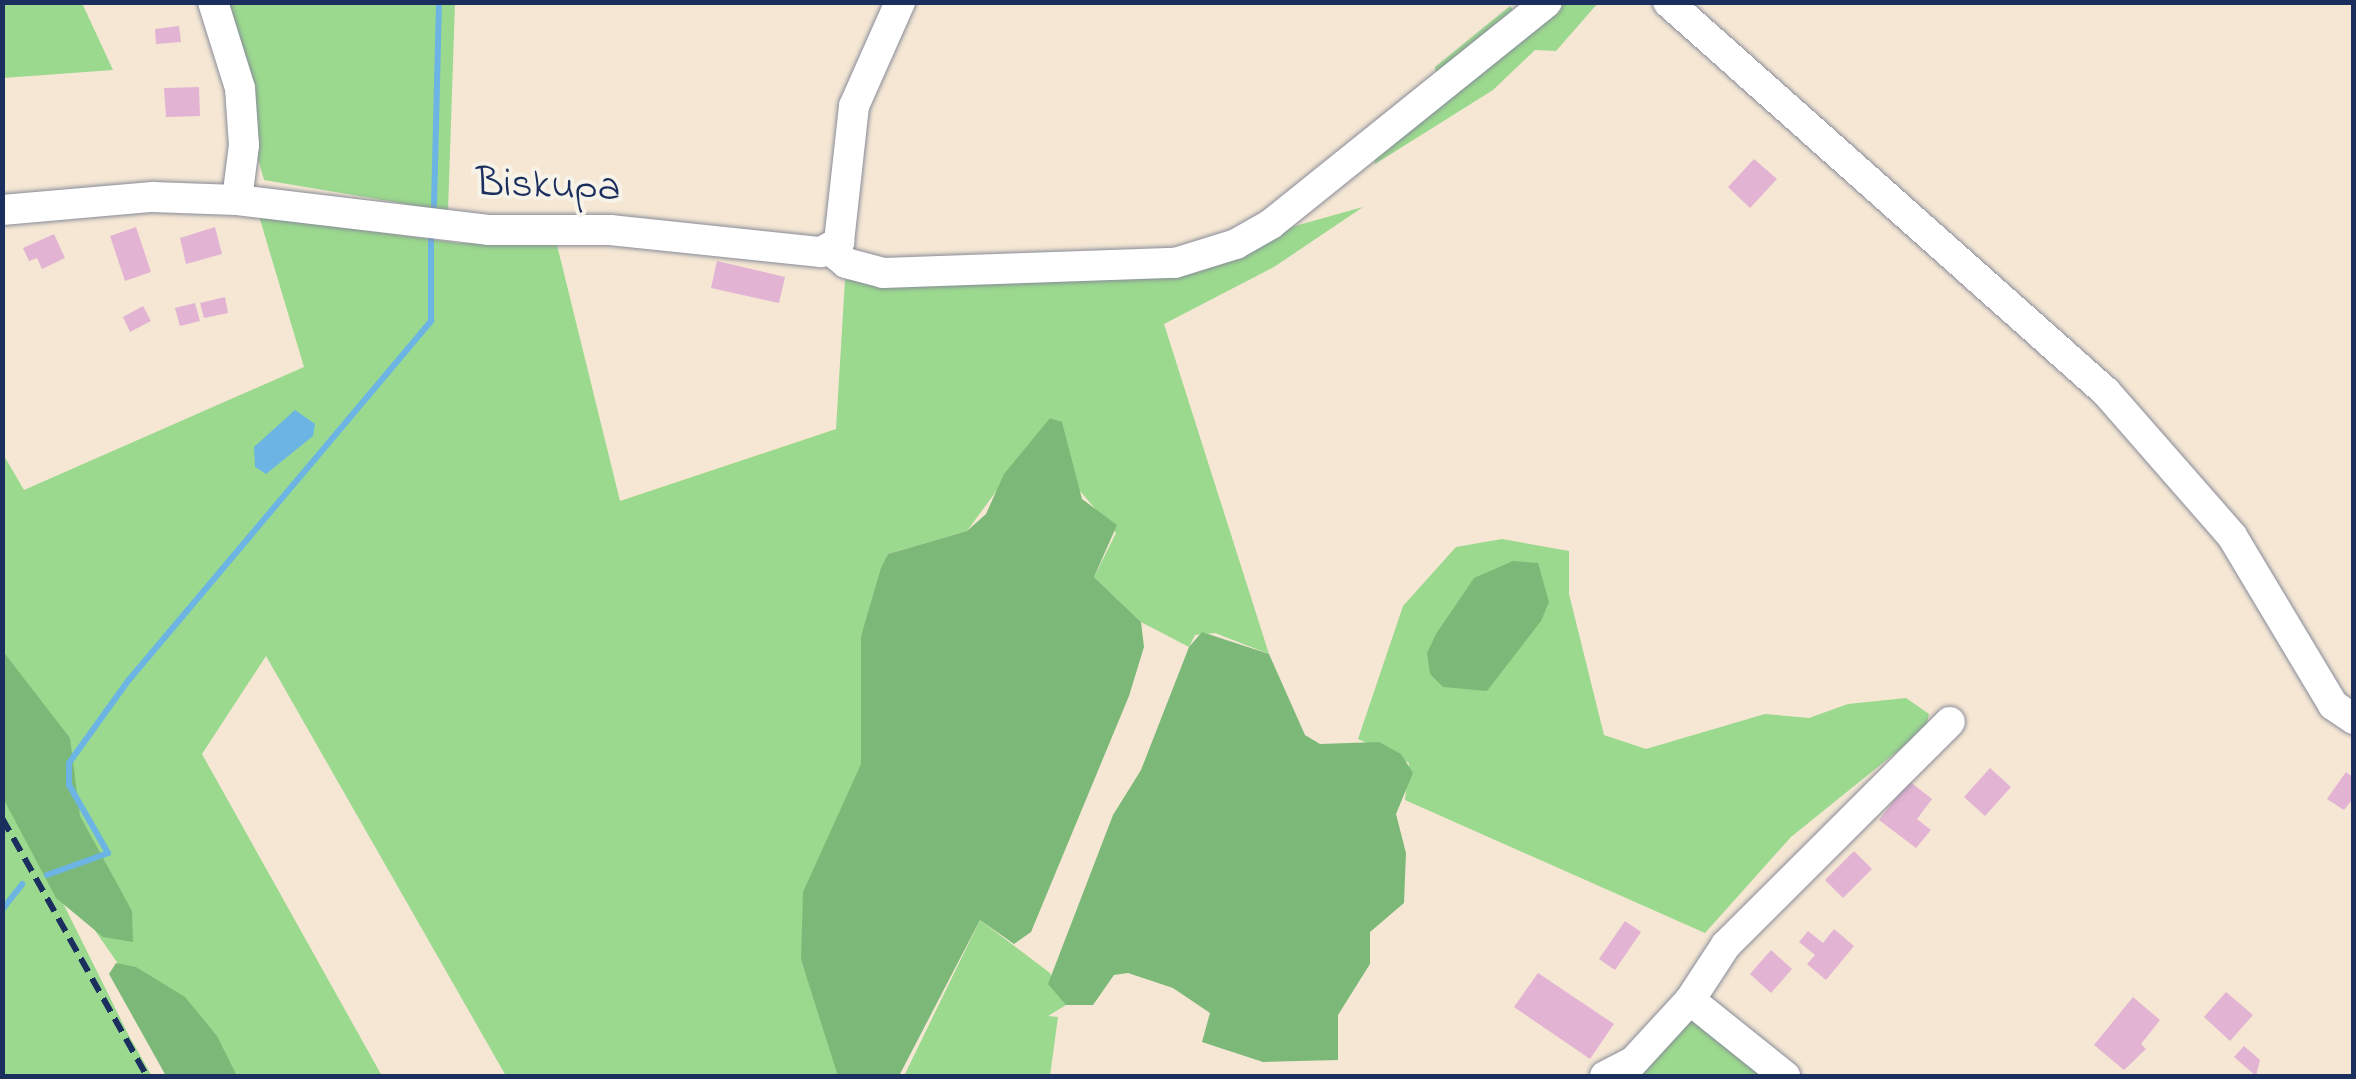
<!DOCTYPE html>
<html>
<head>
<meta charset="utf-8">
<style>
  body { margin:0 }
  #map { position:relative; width:2356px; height:1079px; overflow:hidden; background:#f5e7d4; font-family:"Indie Flower",sans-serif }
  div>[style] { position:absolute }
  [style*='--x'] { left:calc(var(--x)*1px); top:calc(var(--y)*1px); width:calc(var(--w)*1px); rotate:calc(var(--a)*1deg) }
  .green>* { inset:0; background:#9bd98e }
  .forest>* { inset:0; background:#7cb979 }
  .water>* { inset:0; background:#6cb4e4 }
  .stream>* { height:6px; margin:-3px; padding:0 3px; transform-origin:3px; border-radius:3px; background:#6cb4e4 }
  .building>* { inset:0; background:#e2b3d3 }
  .roads { filter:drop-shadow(0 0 2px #888b99) drop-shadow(0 0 2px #888b99) }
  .minor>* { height:30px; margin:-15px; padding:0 15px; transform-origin:15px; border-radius:15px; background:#fff }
  .rail>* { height:6px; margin-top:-3px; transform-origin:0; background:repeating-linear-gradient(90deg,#1b2f5e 0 15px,transparent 0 23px) }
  span { translate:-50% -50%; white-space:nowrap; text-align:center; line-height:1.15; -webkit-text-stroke:8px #f7f3e8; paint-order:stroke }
  .street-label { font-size:42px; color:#1b2f5e }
  .frame { position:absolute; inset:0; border:5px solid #1b2f5e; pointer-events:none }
</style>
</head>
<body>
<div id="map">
  <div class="green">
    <div style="clip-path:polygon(3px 2px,82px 3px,113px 70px,3px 78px)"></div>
    <div style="clip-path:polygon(215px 3px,455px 3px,448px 211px,264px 180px)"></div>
    <div style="clip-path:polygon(1532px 3px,1598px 3px,1556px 51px,1535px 50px,1493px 90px,1375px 164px,1373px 147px,1436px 76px,1435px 67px,1510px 6px,1517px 15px)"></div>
    <div style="clip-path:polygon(1363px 207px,1274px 267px,1164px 324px,1269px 654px,1215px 633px,1195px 635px,1189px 647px,1141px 622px,1094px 577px,1116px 533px,1074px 484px,1062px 423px,1050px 418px,967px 531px,888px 554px,861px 636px,861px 764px,801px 960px,839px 1076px,506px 1076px,266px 656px,202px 754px,382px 1076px,196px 1076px,69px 893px,3px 755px,3px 454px,24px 490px,304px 367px,259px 216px,458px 243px,557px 245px,620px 501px,836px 429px,845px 280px,1124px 274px)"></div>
    <div style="clip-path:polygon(1502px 539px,1569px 551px,1569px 594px,1604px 735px,1646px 749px,1765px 714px,1809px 718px,1848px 704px,1906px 698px,1929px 714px,1926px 728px,1791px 837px,1705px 933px,1405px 800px,1409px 763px,1358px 739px,1403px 606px,1456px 547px)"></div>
    <div style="clip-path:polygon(2px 780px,128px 1034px,152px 1076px,3px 1076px)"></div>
    <div style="clip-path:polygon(980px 920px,1050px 973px,1066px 1005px,1048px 1016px,1058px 1017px,1050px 1076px,904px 1076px)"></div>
    <div style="clip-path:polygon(1694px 1014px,1769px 1076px,1628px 1076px)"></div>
  </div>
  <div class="forest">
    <div style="clip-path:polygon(1050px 418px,1062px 422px,1082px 499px,1117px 525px,1094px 577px,1141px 622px,1144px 647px,1129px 696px,1031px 932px,1014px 944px,980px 920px,899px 1076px,838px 1076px,801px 960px,803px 892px,861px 764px,861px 636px,881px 568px,888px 554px,967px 531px,986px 514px,1004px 474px)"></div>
    <div style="clip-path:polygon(1513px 561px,1538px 563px,1549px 602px,1541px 621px,1487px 691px,1443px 687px,1430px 674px,1427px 653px,1436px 634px,1474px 578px)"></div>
    <div style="clip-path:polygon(1202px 632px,1269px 654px,1305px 735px,1320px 744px,1379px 742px,1401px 754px,1413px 773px,1396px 814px,1406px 853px,1404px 903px,1370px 932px,1370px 964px,1338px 1015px,1338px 1060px,1263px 1062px,1202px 1042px,1210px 1013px,1173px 988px,1128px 973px,1114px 975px,1093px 1005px,1066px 1005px,1048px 984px,1113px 815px,1141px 770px,1189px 647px)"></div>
    <div style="clip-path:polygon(2px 650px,70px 738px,80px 816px,132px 911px,133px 942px,103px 937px,56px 898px,3px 798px)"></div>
    <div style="clip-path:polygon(116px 963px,136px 967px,185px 997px,217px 1036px,237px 1076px,166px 1076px,109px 974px)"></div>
  </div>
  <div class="water">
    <div style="clip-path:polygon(295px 410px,315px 424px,313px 436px,266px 474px,255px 467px,254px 447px)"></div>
  </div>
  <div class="stream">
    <div style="--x:434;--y:206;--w:204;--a:-88.6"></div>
    <div style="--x:47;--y:875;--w:65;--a:-19.8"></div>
    <div style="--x:108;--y:853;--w:78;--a:-119.8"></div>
    <div style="--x:69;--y:785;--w:22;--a:-90"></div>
    <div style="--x:69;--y:763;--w:101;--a:-54.3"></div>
    <div style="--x:128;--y:681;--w:471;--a:-49.9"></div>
    <div style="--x:431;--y:321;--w:81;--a:-90"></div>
    <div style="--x:2;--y:910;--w:33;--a:-52"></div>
  </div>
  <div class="building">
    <div style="clip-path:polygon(179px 26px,181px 42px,156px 44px,155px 29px)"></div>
    <div style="clip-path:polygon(199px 87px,200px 116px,166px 117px,164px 88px)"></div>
    <div style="clip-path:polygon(1754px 159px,1777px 179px,1750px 208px,1728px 187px)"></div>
    <div style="clip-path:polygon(136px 227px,151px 272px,125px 281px,110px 236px)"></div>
    <div style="clip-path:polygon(215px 227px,222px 254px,186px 264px,180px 238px)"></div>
    <div style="clip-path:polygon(54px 234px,65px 258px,42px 269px,37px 258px,29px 261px,23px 248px)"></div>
    <div style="clip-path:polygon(717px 261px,785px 277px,779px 303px,711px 288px)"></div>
    <div style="clip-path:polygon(225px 297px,228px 313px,204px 318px,200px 303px)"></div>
    <div style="clip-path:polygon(195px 303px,200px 321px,180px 326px,175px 308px)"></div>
    <div style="clip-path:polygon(143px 306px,151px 321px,130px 332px,123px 317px)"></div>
    <div style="clip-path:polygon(1990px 768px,2011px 787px,1985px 816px,1964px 797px)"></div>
    <div style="clip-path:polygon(2346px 772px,2354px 778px,2354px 797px,2344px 810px,2327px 799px)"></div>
    <div style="clip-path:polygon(1909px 781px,1932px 799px,1917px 819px,1931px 830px,1916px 848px,1879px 820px)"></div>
    <div style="clip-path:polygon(1854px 851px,1872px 869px,1843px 898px,1825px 880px)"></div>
    <div style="clip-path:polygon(1625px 921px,1641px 932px,1615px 970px,1599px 959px)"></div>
    <div style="clip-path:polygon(1834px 929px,1854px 946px,1826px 980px,1807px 964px,1815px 955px,1799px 942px,1808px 931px,1823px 943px)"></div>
    <div style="clip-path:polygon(1771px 950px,1792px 969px,1771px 993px,1750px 974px)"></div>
    <div style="clip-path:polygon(1538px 973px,1614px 1024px,1590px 1059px,1514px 1007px)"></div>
    <div style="clip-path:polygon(2226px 992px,2253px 1015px,2230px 1041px,2204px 1017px)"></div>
    <div style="clip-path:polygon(2133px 997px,2160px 1020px,2141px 1044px,2146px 1049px,2124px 1070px,2094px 1045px)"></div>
    <div style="clip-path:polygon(2244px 1046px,2260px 1060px,2256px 1076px,2234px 1057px)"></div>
  </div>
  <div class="roads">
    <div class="minor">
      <div style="--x:213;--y:2;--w:90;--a:72.6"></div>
      <div style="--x:240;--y:88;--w:57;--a:86"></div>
      <div style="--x:244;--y:145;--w:55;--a:97.3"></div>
      <div style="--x:1668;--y:2;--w:586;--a:41.68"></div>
      <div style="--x:2106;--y:392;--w:191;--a:48.8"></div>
      <div style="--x:2232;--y:536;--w:197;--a:59.1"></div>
      <div style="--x:2333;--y:705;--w:25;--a:34"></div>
      <div style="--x:2;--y:210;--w:151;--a:-5"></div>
      <div style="--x:152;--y:197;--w:85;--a:2"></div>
      <div style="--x:237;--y:200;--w:253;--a:6.8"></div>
      <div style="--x:488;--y:230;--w:122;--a:0"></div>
      <div style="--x:610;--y:230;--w:212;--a:6"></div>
      <div style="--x:821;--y:252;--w:21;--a:-29"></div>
      <div style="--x:839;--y:242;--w:137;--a:-83.7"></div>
      <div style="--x:854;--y:106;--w:114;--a:-66.1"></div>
      <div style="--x:829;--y:249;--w:22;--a:39"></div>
      <div style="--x:846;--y:263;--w:38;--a:15"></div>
      <div style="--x:883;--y:273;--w:292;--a:-2"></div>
      <div style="--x:1175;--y:263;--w:64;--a:-17.3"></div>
      <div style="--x:1236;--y:244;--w:40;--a:-29.7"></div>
      <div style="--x:1271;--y:224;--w:354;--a:-38.8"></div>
      <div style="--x:1690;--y:1000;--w:122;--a:38.7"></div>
      <div style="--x:1605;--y:1076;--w:31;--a:-27"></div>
      <div style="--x:1633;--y:1062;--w:84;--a:-47.4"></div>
      <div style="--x:1690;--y:1000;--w:66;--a:-56.8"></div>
      <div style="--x:1726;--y:945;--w:316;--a:-44.9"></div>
    </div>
  </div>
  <div class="rail">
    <div style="--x:2;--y:818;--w:296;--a:60.7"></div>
  </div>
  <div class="street-label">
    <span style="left:548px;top:187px;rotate:2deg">Biskupa</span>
  </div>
  <div class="frame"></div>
</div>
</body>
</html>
